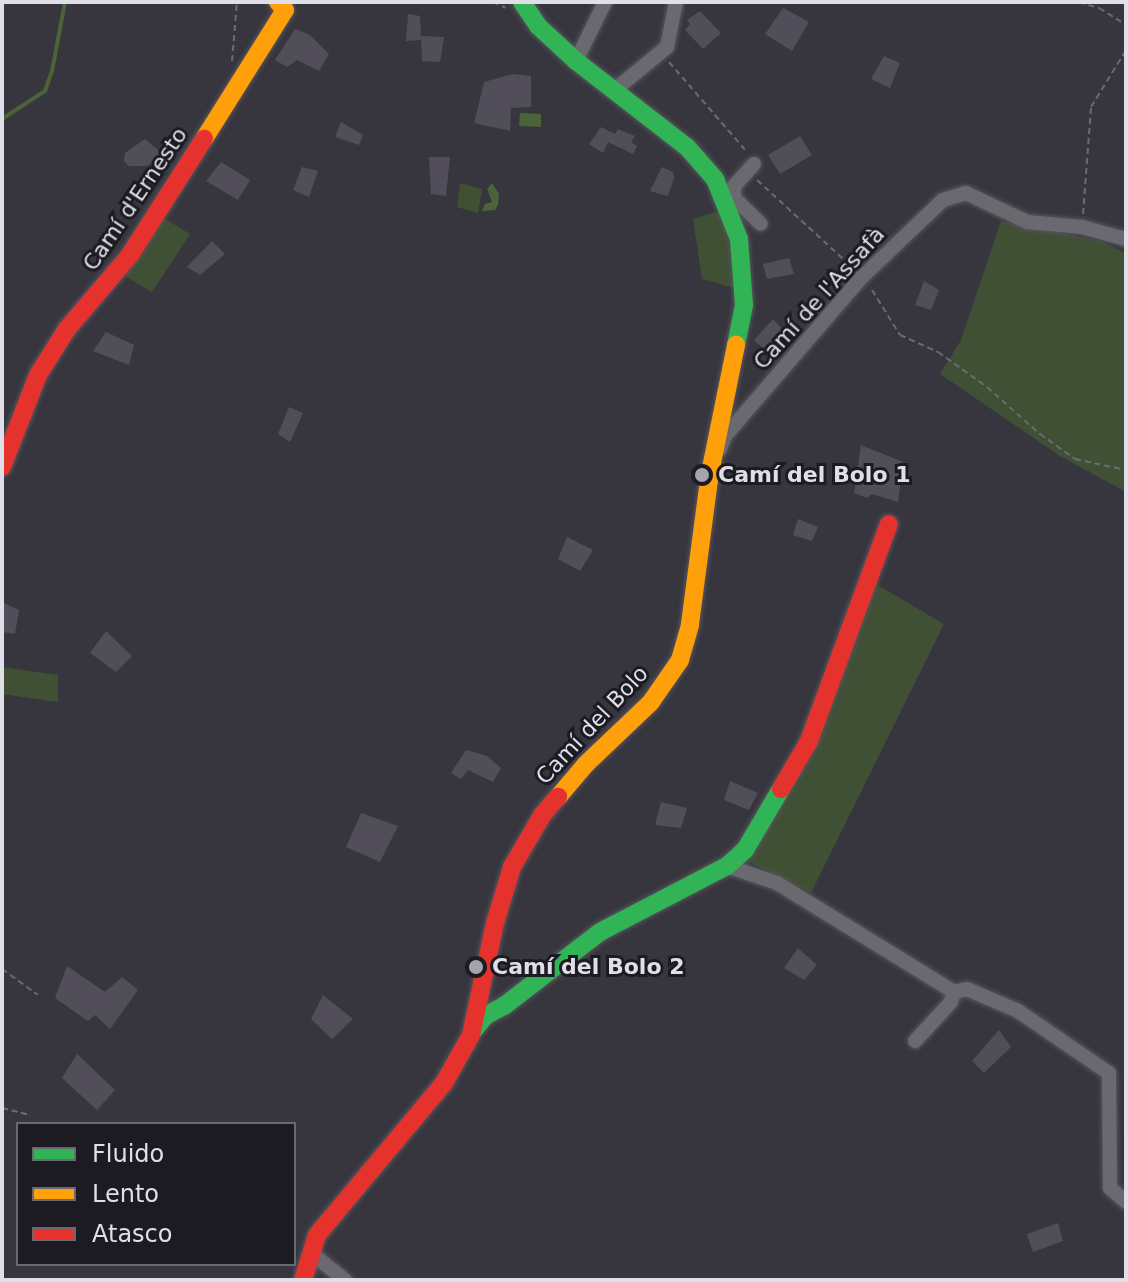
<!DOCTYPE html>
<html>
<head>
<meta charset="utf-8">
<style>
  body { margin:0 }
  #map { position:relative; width:1128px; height:1282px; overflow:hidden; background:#37363e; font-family:"DejaVu Sans",sans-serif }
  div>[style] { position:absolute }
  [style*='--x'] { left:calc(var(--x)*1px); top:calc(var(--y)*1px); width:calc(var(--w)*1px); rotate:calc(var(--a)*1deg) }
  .green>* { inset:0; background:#405035 }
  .water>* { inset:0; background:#4a6437 }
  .stream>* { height:4px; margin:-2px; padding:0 2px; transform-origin:2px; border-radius:2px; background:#4a6437 }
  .building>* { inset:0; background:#514e5a }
  .path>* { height:2px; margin-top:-1px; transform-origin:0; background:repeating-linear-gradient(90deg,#6b6a6f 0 6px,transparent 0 10px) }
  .roads { filter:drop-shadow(0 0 2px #56545c) drop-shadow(0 0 2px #56545c) }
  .street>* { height:14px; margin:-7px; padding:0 7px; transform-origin:7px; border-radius:7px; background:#6a696f }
  .fast>* { height:18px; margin:-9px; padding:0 9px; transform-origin:9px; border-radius:9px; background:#30b455 }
  .slow>* { height:18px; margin:-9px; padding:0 9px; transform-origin:9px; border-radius:9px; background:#ff9f0a }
  .jam>* { height:18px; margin:-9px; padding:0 9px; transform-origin:9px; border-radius:9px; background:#e5322d }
  .dots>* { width:22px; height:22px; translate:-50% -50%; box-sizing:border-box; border:4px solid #1c1b22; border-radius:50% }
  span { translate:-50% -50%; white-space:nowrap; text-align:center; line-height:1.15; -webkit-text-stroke:6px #1c1b22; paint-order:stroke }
  .street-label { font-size:22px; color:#e0dee9 }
  .poi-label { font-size:22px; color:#e0dee9; font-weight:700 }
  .left { translate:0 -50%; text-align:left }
  .frame { position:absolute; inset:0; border:4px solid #e0dee9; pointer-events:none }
  .legend { position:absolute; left:16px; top:1122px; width:280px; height:144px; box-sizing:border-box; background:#1c1b22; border:2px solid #6a6972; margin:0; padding:10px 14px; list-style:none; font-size:24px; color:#e0dee9 }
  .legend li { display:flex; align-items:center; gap:16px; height:40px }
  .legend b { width:40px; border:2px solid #6a6972 }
</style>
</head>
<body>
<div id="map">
  <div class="green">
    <div style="clip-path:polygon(460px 183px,482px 189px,478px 213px,457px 207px)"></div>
    <div style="clip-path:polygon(719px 211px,731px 236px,741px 290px,702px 279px,693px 219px)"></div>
    <div style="clip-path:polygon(162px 217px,190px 234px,152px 292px,125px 276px)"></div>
    <div style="clip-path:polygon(1001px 221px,1100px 241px,1126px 253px,1126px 492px,1060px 456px,940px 374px,961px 340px)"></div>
    <div style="clip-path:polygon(876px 584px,944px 624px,811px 893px,747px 861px)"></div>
    <div style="clip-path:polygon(2px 667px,58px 675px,58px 702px,2px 694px)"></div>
  </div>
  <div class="water">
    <div style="clip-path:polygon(520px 113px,541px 114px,541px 127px,519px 126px)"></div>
    <div style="clip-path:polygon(492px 183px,499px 194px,498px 205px,495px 210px,482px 211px,485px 204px,492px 202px,487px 189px)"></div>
  </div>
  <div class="stream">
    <div style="--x:2;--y:119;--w:51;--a:-33.1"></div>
    <div style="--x:45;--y:91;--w:21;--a:-71"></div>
    <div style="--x:52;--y:71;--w:70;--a:-79.3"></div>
  </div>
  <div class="building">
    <div style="clip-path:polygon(783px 8px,809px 22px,792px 51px,765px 34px)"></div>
    <div style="clip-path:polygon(700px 11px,721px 33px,703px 49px,685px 30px,690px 24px,687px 20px)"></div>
    <div style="clip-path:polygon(408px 14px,420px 16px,421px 40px,406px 41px)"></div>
    <div style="clip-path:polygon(295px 29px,310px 35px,329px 54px,319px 71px,297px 60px,287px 67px,275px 60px)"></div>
    <div style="clip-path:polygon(421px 36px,444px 37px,440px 62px,422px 61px)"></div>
    <div style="clip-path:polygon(884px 56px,900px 63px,890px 88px,871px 79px)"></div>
    <div style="clip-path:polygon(513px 74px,531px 76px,531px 107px,511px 108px,510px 131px,474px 123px,484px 82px)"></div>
    <div style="clip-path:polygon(341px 122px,363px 135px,359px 145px,335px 137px)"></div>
    <div style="clip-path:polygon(601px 127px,615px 134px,618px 129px,635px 136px,631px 142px,637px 146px,633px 154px,608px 142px,603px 153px,589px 144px)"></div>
    <div style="clip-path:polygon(800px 136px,812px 155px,780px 174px,768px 155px)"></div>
    <div style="clip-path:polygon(145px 139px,163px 154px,147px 166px,129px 166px,124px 161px,125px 153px)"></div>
    <div style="clip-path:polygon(429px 157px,450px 157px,446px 196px,431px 194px)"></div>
    <div style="clip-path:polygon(221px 162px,250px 180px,238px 200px,206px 181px)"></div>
    <div style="clip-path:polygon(302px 167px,318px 171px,309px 197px,293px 190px)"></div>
    <div style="clip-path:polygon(662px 167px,673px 172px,674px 178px,668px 196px,650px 191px)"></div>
    <div style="clip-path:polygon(212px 241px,225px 254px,200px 275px,187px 267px)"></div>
    <div style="clip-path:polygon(789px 258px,794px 274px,767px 279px,763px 264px)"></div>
    <div style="clip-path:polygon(924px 281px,939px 290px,931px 310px,915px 305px)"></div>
    <div style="clip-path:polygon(773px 319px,782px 329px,767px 352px,754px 340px)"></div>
    <div style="clip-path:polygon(106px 332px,134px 345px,129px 365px,93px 351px)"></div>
    <div style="clip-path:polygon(289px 407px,303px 413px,290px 442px,278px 434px)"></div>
    <div style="clip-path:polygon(861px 445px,903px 462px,898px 502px,872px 494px,867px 498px,854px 493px)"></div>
    <div style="clip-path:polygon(798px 519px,818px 527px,812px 541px,793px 535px)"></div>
    <div style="clip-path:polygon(567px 537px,593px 550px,580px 571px,558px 559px)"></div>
    <div style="clip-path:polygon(2px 602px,19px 610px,15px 634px,3px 632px)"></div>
    <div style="clip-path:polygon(106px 631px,132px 656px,116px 672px,90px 653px)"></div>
    <div style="clip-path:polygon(466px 750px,487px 756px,501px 768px,493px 782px,468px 770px,461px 779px,451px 773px)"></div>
    <div style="clip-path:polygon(730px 781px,758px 793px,749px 810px,724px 800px)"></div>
    <div style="clip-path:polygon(661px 802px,687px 808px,681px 828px,655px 825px)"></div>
    <div style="clip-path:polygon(361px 813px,398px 826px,380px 862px,346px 847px)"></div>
    <div style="clip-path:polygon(798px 948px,817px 965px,804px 980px,784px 968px)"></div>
    <div style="clip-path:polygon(67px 966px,105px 992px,122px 977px,138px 990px,110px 1029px,95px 1015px,88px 1021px,55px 998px)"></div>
    <div style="clip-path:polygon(323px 995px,353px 1019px,332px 1039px,311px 1019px)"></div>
    <div style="clip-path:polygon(999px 1030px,1011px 1047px,984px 1073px,972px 1061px)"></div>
    <div style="clip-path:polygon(77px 1054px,115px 1090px,97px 1110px,62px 1078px)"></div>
    <div style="clip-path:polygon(1058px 1223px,1063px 1241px,1033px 1252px,1027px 1234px)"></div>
  </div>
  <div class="path">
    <div style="--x:493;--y:2;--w:14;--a:25"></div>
    <div style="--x:1079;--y:2;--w:21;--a:17"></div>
    <div style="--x:1099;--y:8;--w:32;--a:32"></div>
    <div style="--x:232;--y:61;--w:59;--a:-85.2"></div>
    <div style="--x:669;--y:62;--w:118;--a:49.1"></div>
    <div style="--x:757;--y:180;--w:129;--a:42.5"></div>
    <div style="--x:1083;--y:214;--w:107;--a:-85.7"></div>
    <div style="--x:1091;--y:107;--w:67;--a:-58.4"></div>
    <div style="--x:872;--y:290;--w:53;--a:58.1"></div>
    <div style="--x:900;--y:335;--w:42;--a:24.1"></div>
    <div style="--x:938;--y:352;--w:60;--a:35.5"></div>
    <div style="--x:987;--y:387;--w:71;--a:41.6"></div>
    <div style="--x:1040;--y:434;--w:43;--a:35.5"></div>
    <div style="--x:1075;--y:459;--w:52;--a:12.2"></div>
    <div style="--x:2;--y:969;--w:44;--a:35.8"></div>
    <div style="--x:2;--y:1108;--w:29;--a:14"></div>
  </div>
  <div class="roads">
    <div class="street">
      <div style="--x:576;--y:61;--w:66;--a:-63.8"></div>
      <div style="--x:616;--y:89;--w:66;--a:-39.5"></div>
      <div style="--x:667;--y:47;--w:46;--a:-78.7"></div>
      <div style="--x:754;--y:164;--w:30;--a:132"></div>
      <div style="--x:734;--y:186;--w:12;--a:90"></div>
      <div style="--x:734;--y:198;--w:37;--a:44"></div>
      <div style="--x:720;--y:449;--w:14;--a:-69"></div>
      <div style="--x:725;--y:436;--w:207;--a:-49.3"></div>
      <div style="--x:860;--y:279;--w:115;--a:-43.6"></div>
      <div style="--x:943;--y:200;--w:24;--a:-17"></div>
      <div style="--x:966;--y:193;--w:68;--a:25.4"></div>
      <div style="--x:1027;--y:222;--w:55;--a:5.2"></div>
      <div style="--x:1082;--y:227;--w:46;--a:15.3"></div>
      <div style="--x:727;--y:866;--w:53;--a:18.8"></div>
      <div style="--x:777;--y:883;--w:208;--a:31.6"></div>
      <div style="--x:954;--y:992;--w:10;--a:107"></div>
      <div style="--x:951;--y:1002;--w:53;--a:132.7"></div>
      <div style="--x:954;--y:992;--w:13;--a:-13"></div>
      <div style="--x:967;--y:989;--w:56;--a:23.3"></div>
      <div style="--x:1018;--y:1011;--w:110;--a:34.3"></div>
      <div style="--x:1109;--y:1073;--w:115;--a:89.5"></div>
      <div style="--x:1110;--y:1188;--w:21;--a:41"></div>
      <div style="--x:310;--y:1252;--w:45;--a:38.7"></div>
    </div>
    <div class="fast">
      <div style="--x:522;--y:2;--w:29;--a:56"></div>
      <div style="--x:538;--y:26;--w:52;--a:42.6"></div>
      <div style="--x:576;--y:61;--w:140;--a:37.8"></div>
      <div style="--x:687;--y:147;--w:43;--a:48.8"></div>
      <div style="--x:715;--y:179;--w:65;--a:68.2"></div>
      <div style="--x:739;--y:239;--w:66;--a:85.7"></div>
      <div style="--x:744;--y:305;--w:41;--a:101.3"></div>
      <div style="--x:473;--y:1031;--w:19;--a:-51"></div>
      <div style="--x:485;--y:1016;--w:21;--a:-28"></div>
      <div style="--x:504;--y:1006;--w:121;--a:-37.6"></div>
      <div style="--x:600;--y:932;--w:143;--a:-27.5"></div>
      <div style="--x:727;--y:866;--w:24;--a:-42"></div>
      <div style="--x:745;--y:850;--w:71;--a:-59.5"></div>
    </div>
    <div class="slow">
      <div style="--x:204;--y:139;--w:152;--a:-57.9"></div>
      <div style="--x:285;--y:10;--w:11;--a:-131"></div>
      <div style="--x:558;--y:797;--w:43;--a:-49.7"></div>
      <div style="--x:586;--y:764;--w:90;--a:-43.6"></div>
      <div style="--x:651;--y:702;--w:51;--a:-55.4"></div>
      <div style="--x:680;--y:660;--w:37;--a:-74"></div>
      <div style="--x:690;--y:624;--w:152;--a:-82.5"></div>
      <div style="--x:710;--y:473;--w:131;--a:-78.5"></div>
    </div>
    <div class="jam">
      <div style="--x:2;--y:467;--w:99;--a:-68.6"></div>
      <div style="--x:38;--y:375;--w:54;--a:-57.8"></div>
      <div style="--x:67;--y:329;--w:97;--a:-49.6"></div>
      <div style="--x:130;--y:255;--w:138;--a:-57.5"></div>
      <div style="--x:781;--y:789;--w:56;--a:-59.7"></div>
      <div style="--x:809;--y:741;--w:231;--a:-69.8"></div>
      <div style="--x:303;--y:1280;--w:47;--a:-72.7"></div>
      <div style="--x:317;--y:1235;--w:198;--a:-50.1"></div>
      <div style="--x:444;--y:1083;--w:55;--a:-60.6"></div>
      <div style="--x:471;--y:1035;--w:115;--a:-77.9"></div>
      <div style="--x:495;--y:923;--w:59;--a:-73.1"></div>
      <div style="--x:512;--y:867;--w:61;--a:-59.7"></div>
      <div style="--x:543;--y:814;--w:23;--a:-49"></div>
    </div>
  </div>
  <div class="dots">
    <div style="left:702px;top:475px;background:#a5a3ad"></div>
    <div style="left:476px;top:967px;background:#a5a3ad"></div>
  </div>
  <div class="street-label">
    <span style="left:135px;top:199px;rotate:-56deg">Camí d'Ernesto</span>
    <span style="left:819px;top:298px;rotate:-48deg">Camí de l'Assafà</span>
    <span style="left:592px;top:725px;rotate:-47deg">Camí del Bolo</span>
  </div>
  <div class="poi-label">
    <span class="left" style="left:718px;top:475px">Camí del Bolo 1</span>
    <span class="left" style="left:492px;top:967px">Camí del Bolo 2</span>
  </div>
  <div class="frame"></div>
  <ul class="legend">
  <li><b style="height:10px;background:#30b455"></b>Fluido</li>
  <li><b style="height:10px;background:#ff9f0a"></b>Lento</li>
  <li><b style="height:10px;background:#e5322d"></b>Atasco</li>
  </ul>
</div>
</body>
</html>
